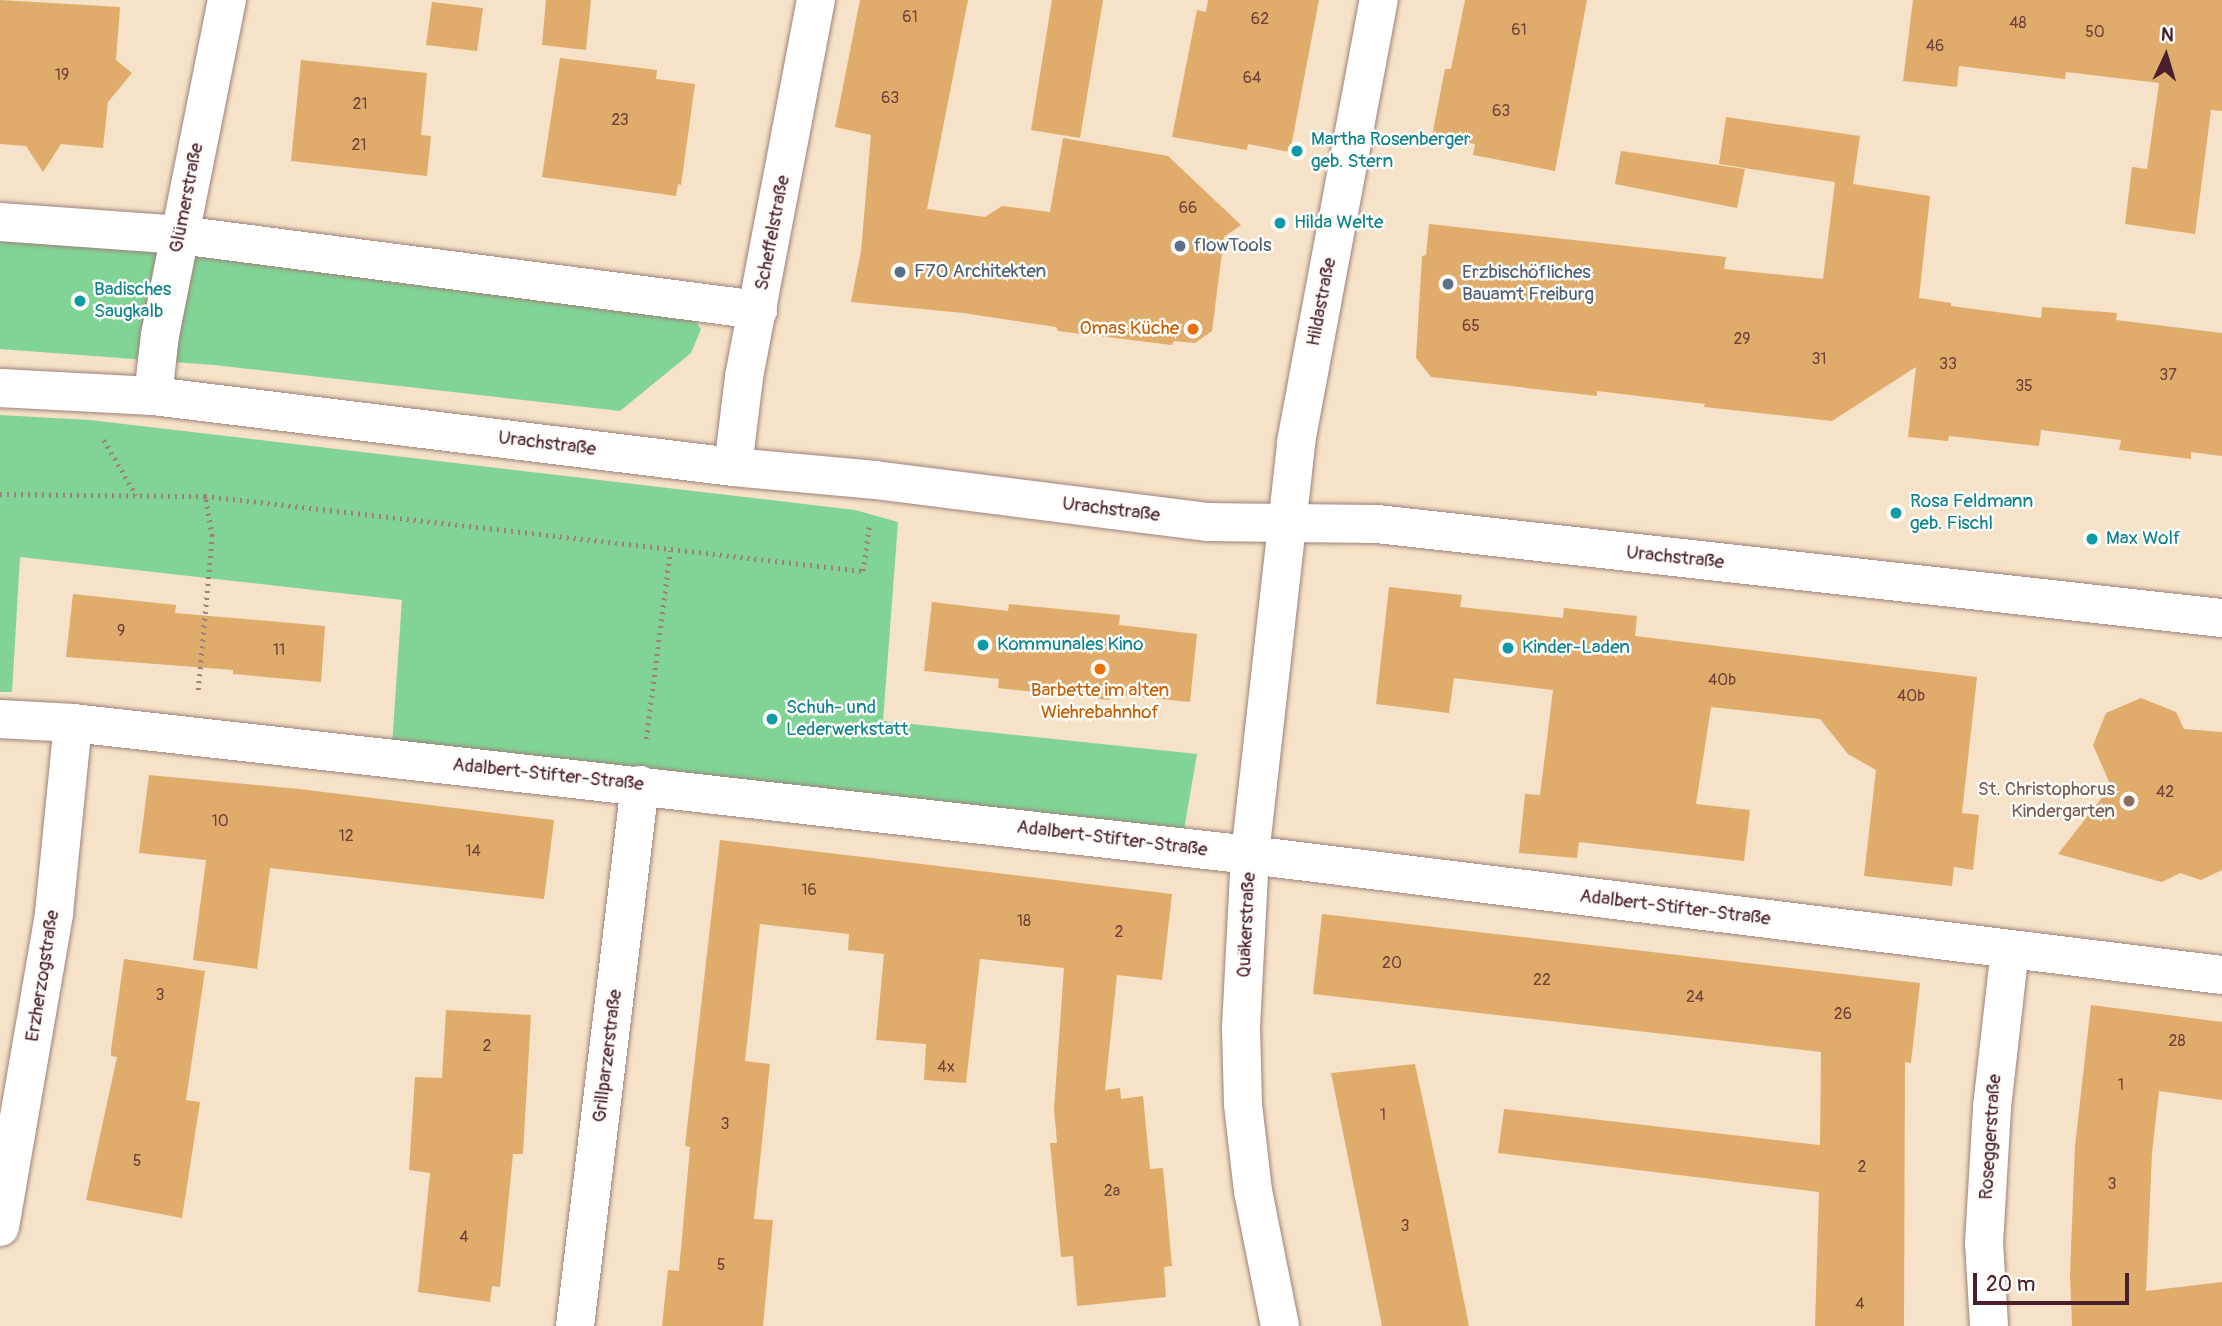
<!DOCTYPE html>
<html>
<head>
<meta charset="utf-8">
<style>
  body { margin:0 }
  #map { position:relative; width:2222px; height:1326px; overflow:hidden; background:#f5e2c8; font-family:Pangolin,sans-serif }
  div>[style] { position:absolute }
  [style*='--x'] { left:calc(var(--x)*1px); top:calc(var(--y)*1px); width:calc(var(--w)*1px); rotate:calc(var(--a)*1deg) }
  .green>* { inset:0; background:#81d496 }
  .building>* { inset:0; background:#e0ac6c }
  .path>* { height:4.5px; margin-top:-2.25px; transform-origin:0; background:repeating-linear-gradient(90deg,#a0807a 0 2px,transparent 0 7px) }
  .roads { filter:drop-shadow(0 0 2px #a0807a) drop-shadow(0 0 2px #a0807a) }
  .minor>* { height:38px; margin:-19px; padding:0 19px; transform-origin:19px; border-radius:19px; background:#fff }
  .dots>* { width:19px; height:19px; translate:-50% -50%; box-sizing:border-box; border:4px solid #fdfcf7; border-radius:50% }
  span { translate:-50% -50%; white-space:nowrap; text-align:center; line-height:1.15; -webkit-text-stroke:5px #fdfcf7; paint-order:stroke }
  .number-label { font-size:16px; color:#70423b }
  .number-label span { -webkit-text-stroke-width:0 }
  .culture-label { font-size:19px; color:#0d838f }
  .left { translate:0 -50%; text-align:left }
  .street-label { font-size:19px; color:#4a1f2b }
  .service-label { font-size:19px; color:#4e5e75 }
  .food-label { font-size:19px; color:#c56008 }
  .right { translate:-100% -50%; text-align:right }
  .education-label { font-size:19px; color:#785e54 }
  .north { position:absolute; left:2131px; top:21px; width:70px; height:70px; -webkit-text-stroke:5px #fdfcf7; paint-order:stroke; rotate:4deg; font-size:19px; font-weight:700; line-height:28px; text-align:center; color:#4a1f2b }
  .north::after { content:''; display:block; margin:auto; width:24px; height:32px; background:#4a1f2b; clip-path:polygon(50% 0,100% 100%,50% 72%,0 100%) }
  .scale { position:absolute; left:1973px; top:1273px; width:156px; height:32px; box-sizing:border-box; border:4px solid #4a1f2b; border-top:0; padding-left:9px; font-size:21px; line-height:24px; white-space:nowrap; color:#4a1f2b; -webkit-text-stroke:5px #fdfcf7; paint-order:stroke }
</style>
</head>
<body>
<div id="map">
  <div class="green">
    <div style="clip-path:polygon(0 240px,151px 251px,692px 317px,701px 329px,691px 353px,620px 411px,214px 365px,0 349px)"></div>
    <div style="clip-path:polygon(0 415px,90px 420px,855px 510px,898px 522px,883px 721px,1197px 754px,1184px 830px,392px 745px,402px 600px,20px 557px,12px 692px,0 692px)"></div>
  </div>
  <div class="building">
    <div style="clip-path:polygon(0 0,120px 7px,116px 60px,132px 73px,108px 102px,103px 148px,61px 144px,43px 172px,26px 146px,0 144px)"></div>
    <div style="clip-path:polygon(546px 0,591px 0,586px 50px,542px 45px)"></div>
    <div style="clip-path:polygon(860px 0,968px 0,927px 209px,985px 217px,1002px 206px,1050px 212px,1063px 138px,1168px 156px,1241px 225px,1224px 237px,1212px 331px,1195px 343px,1174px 341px,1172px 345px,1058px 331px,1056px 327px,963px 313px,851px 302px,861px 251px,871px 135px,835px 127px)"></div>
    <div style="clip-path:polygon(1052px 0,1103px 0,1080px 138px,1031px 130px)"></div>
    <div style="clip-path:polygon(1208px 0,1319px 0,1290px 152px,1248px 144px,1247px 150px,1172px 137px,1197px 10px,1206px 12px)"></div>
    <div style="clip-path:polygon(1465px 0,1587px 0,1555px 171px,1473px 155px,1475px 144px,1432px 136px,1445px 69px,1451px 69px)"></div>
    <div style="clip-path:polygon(1913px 0,2222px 0,2222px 111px,2211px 110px,2195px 234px,2125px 224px,2132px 167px,2147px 169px,2159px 83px,2066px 72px,2065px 79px,1959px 66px,1957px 87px,1903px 81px)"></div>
    <div style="clip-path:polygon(432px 2px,483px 8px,477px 51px,426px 45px)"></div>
    <div style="clip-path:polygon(560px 58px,657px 70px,656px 79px,695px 84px,681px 185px,678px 184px,676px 196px,542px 177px)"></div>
    <div style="clip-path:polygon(301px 60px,427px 73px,421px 135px,431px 136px,427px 176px,291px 161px)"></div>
    <div style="clip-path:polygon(1726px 117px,1860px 136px,1853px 184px,1930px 196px,1919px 298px,1951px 303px,1951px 306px,2041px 318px,2042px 307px,2117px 313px,2116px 320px,2222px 333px,2222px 456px,2191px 452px,2191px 459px,2119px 450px,2121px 440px,2041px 430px,2039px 446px,1949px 436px,1948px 441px,1908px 437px,1916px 367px,1832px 421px,1704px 407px,1705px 404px,1597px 391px,1597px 396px,1431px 377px,1416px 358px,1422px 256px,1426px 255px,1429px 224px,1726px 257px,1724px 269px,1823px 279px,1835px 182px,1719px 164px)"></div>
    <div style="clip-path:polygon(1621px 151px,1745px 169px,1737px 208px,1615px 184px)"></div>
    <div style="clip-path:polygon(1389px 587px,1462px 595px,1460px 607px,1563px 618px,1564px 608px,1637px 616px,1635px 636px,1977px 677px,1962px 813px,1979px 815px,1973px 870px,1954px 867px,1952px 886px,1864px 876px,1876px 770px,1848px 754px,1820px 719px,1711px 707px,1696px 804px,1750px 810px,1744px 861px,1579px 842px,1577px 858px,1519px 853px,1525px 794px,1540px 795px,1553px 690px,1454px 678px,1449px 713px,1376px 704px)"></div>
    <div style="clip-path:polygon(73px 594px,176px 605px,175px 613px,325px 626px,321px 682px,233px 674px,233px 670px,66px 657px)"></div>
    <div style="clip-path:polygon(932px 602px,1008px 611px,1009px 604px,1120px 615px,1119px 625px,1197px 634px,1190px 702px,1111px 694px,1110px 700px,998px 688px,999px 679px,924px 671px)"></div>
    <div style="clip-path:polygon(2141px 698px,2176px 712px,2184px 729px,2222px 732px,2222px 870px,2201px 880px,2180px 873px,2162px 882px,2058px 854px,2111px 786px,2093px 745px,2106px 713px)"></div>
    <div style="clip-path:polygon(149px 775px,299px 789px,554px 820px,544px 899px,270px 868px,257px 969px,193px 960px,206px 860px,139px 853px)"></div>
    <div style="clip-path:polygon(720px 840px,1172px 894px,1162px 980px,1117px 975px,1105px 1090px,1120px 1088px,1121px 1099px,1143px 1096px,1150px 1169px,1163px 1168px,1172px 1266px,1164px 1267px,1166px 1297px,1077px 1306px,1073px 1256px,1061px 1257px,1050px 1143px,1057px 1143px,1054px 1109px,1064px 968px,980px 959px,966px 1083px,924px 1080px,926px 1044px,876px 1040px,884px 954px,848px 950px,849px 934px,760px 924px,745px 1061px,770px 1064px,754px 1219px,773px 1220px,763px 1326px,662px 1326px,668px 1270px,679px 1271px,690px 1147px,685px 1146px)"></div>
    <div style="clip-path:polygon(1322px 914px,1920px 983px,1911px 1063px,1905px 1062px,1904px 1326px,1815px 1326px,1819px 1192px,1498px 1153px,1504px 1109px,1820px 1145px,1821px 1052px,1313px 994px)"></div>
    <div style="clip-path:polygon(124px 959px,205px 971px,186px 1100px,200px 1102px,182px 1218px,86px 1200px,117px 1057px,111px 1056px,111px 1050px)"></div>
    <div style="clip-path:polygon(2091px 1005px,2222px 1022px,2222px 1100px,2159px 1091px,2152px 1153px,2146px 1291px,2222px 1282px,2222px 1326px,2072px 1326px,2070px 1275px,2075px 1146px)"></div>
    <div style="clip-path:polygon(446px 1010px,531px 1015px,523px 1154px,513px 1154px,500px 1287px,492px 1286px,490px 1302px,418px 1292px,430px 1173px,409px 1170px,415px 1077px,442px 1078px)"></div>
    <div style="clip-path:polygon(1415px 1064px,1443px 1195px,1469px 1326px,1382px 1326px,1377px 1301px,1331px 1073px)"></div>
  </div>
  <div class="path">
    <div style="--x:104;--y:440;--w:64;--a:59.8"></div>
    <div style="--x:0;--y:494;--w:205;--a:0.6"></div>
    <div style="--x:205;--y:496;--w:662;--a:6.5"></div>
    <div style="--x:863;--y:571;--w:45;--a:-82.4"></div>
    <div style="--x:198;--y:690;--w:155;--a:-84.8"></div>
    <div style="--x:212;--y:536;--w:41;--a:-99.9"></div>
    <div style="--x:646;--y:739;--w:190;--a:-82.7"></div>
  </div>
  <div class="roads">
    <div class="minor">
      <div style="--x:0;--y:222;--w:180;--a:4.1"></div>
      <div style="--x:180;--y:235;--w:583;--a:7.39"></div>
      <div style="--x:0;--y:388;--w:153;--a:3"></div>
      <div style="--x:153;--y:396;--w:584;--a:6.98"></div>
      <div style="--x:733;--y:467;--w:143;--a:5.2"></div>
      <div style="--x:875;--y:480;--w:336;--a:7.2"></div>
      <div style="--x:1208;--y:522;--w:169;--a:0.7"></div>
      <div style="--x:1377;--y:524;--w:850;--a:6.35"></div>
      <div style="--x:153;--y:396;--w:61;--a:-83.5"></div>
      <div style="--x:160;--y:335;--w:342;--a:-78.7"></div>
      <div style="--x:733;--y:467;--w:91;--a:-83"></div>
      <div style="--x:744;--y:377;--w:384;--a:-79.2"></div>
      <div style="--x:0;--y:719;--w:73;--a:3.1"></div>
      <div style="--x:73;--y:723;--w:1184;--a:6.4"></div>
      <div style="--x:1250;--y:855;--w:979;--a:7.04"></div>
      <div style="--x:0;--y:1227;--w:319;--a:-80.2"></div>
      <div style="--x:54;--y:913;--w:191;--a:-84.3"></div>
      <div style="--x:575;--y:1326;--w:545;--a:-83.15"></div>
      <div style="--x:1280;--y:1326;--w:138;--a:-101.3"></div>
      <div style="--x:1253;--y:1191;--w:88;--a:-96.6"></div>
      <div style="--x:1243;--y:1104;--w:77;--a:-91.5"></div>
      <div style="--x:1241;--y:1027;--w:172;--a:-87"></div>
      <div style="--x:1250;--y:855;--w:416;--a:-83.6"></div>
      <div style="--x:1296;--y:442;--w:450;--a:-79.4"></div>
      <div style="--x:1989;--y:1326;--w:83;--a:-93.4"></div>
      <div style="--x:1984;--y:1243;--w:136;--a:-86.6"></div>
      <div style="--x:1992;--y:1107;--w:158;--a:-83.5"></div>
    </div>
  </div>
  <div class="dots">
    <div style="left:1297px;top:151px;background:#0f9aa8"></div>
    <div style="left:1280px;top:223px;background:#0f9aa8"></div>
    <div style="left:1180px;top:246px;background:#5c6f8a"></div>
    <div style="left:900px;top:272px;background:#5c6f8a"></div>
    <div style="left:1448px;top:284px;background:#5c6f8a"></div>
    <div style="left:80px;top:301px;background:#0f9aa8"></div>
    <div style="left:1193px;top:329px;background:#e8710a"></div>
    <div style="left:1896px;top:513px;background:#0f9aa8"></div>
    <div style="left:2092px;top:539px;background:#0f9aa8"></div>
    <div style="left:983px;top:645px;background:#0f9aa8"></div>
    <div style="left:1508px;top:648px;background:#0f9aa8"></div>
    <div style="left:1100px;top:669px;background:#e8710a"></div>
    <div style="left:772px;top:719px;background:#0f9aa8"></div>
    <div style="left:2129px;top:801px;background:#8d6e63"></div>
  </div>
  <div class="number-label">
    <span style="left:910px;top:17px">61</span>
    <span style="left:1260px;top:19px">62</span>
    <span style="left:2018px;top:23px">48</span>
    <span style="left:1519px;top:30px">61</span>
    <span style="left:2095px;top:32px">50</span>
    <span style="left:1935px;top:46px">46</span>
    <span style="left:62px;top:75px">19</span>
    <span style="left:1252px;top:78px">64</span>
    <span style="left:890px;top:98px">63</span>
    <span style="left:360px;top:104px">21</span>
    <span style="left:1501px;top:111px">63</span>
    <span style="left:620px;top:120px">23</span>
    <span style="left:359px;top:145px">21</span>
    <span style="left:1188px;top:208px">66</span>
    <span style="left:1471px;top:326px">65</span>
    <span style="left:1742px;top:339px">29</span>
    <span style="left:1819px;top:359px">31</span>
    <span style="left:1948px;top:364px">33</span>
    <span style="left:2168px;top:375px">37</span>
    <span style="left:2024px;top:386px">35</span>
    <span style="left:121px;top:631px">9</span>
    <span style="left:279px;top:650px">11</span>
    <span style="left:1722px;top:680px">40b</span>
    <span style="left:1911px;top:696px">40b</span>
    <span style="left:2165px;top:792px">42</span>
    <span style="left:220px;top:821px">10</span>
    <span style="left:346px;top:836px">12</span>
    <span style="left:473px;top:851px">14</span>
    <span style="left:809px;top:890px">16</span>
    <span style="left:1024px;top:921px">18</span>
    <span style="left:1119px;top:932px">2</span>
    <span style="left:1392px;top:963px">20</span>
    <span style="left:1542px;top:980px">22</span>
    <span style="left:160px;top:995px">3</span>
    <span style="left:1695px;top:997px">24</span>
    <span style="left:1843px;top:1014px">26</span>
    <span style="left:2177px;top:1041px">28</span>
    <span style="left:487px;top:1046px">2</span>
    <span style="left:946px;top:1067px">4x</span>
    <span style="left:2121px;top:1085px">1</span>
    <span style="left:1383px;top:1115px">1</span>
    <span style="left:725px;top:1124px">3</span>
    <span style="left:137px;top:1161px">5</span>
    <span style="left:1862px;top:1167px">2</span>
    <span style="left:2112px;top:1184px">3</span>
    <span style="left:1112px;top:1191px">2a</span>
    <span style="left:1405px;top:1226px">3</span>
    <span style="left:464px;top:1237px">4</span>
    <span style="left:721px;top:1265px">5</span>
    <span style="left:1860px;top:1304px">4</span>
  </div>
  <div class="culture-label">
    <span class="left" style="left:1311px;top:151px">Martha Rosenberger<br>geb. Stern</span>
    <span class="left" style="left:1294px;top:223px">Hilda Welte</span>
    <span class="left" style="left:94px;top:301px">Badisches<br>Saugkalb</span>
    <span class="left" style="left:1910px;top:513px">Rosa Feldmann<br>geb. Fischl</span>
    <span class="left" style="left:2106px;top:539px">Max Wolf</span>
    <span class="left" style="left:997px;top:645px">Kommunales Kino</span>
    <span class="left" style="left:1522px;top:648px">Kinder-Laden</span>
    <span class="left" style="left:786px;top:719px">Schuh- und<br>Lederwerkstatt</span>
  </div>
  <div class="street-label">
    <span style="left:187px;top:198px;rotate:-79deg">Glümerstraße</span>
    <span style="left:773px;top:233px;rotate:-79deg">Scheffelstraße</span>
    <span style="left:1322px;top:302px;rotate:-79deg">Hildastraße</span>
    <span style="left:547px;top:444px;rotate:7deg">Urachstraße</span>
    <span style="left:1111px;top:510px;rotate:7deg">Urachstraße</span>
    <span style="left:1675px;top:558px;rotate:6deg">Urachstraße</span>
    <span style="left:548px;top:775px;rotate:6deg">Adalbert-Stifter-Straße</span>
    <span style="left:1112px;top:839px;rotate:7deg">Adalbert-Stifter-Straße</span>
    <span style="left:1675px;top:908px;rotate:7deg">Adalbert-Stifter-Straße</span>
    <span style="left:1247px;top:925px;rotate:-87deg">Quäkerstraße</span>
    <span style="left:43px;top:976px;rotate:-81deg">Erzherzogstraße</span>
    <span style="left:608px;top:1056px;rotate:-83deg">Grillparzerstraße</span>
    <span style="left:1991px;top:1137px;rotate:-86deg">Roseggerstraße</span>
  </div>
  <div class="service-label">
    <span class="left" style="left:1194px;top:246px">flowTools</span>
    <span class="left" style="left:914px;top:272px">F70 Architekten</span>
    <span class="left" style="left:1462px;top:284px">Erzbischöfliches<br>Bauamt Freiburg</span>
  </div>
  <div class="food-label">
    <span class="right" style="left:1179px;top:329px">Omas Küche</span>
    <span style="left:1100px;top:702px">Barbette im alten<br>Wiehrebahnhof</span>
  </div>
  <div class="education-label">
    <span class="right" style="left:2115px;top:801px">St. Christophorus<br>Kindergarten</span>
  </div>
  <div class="north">N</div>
  <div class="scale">20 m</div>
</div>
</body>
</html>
